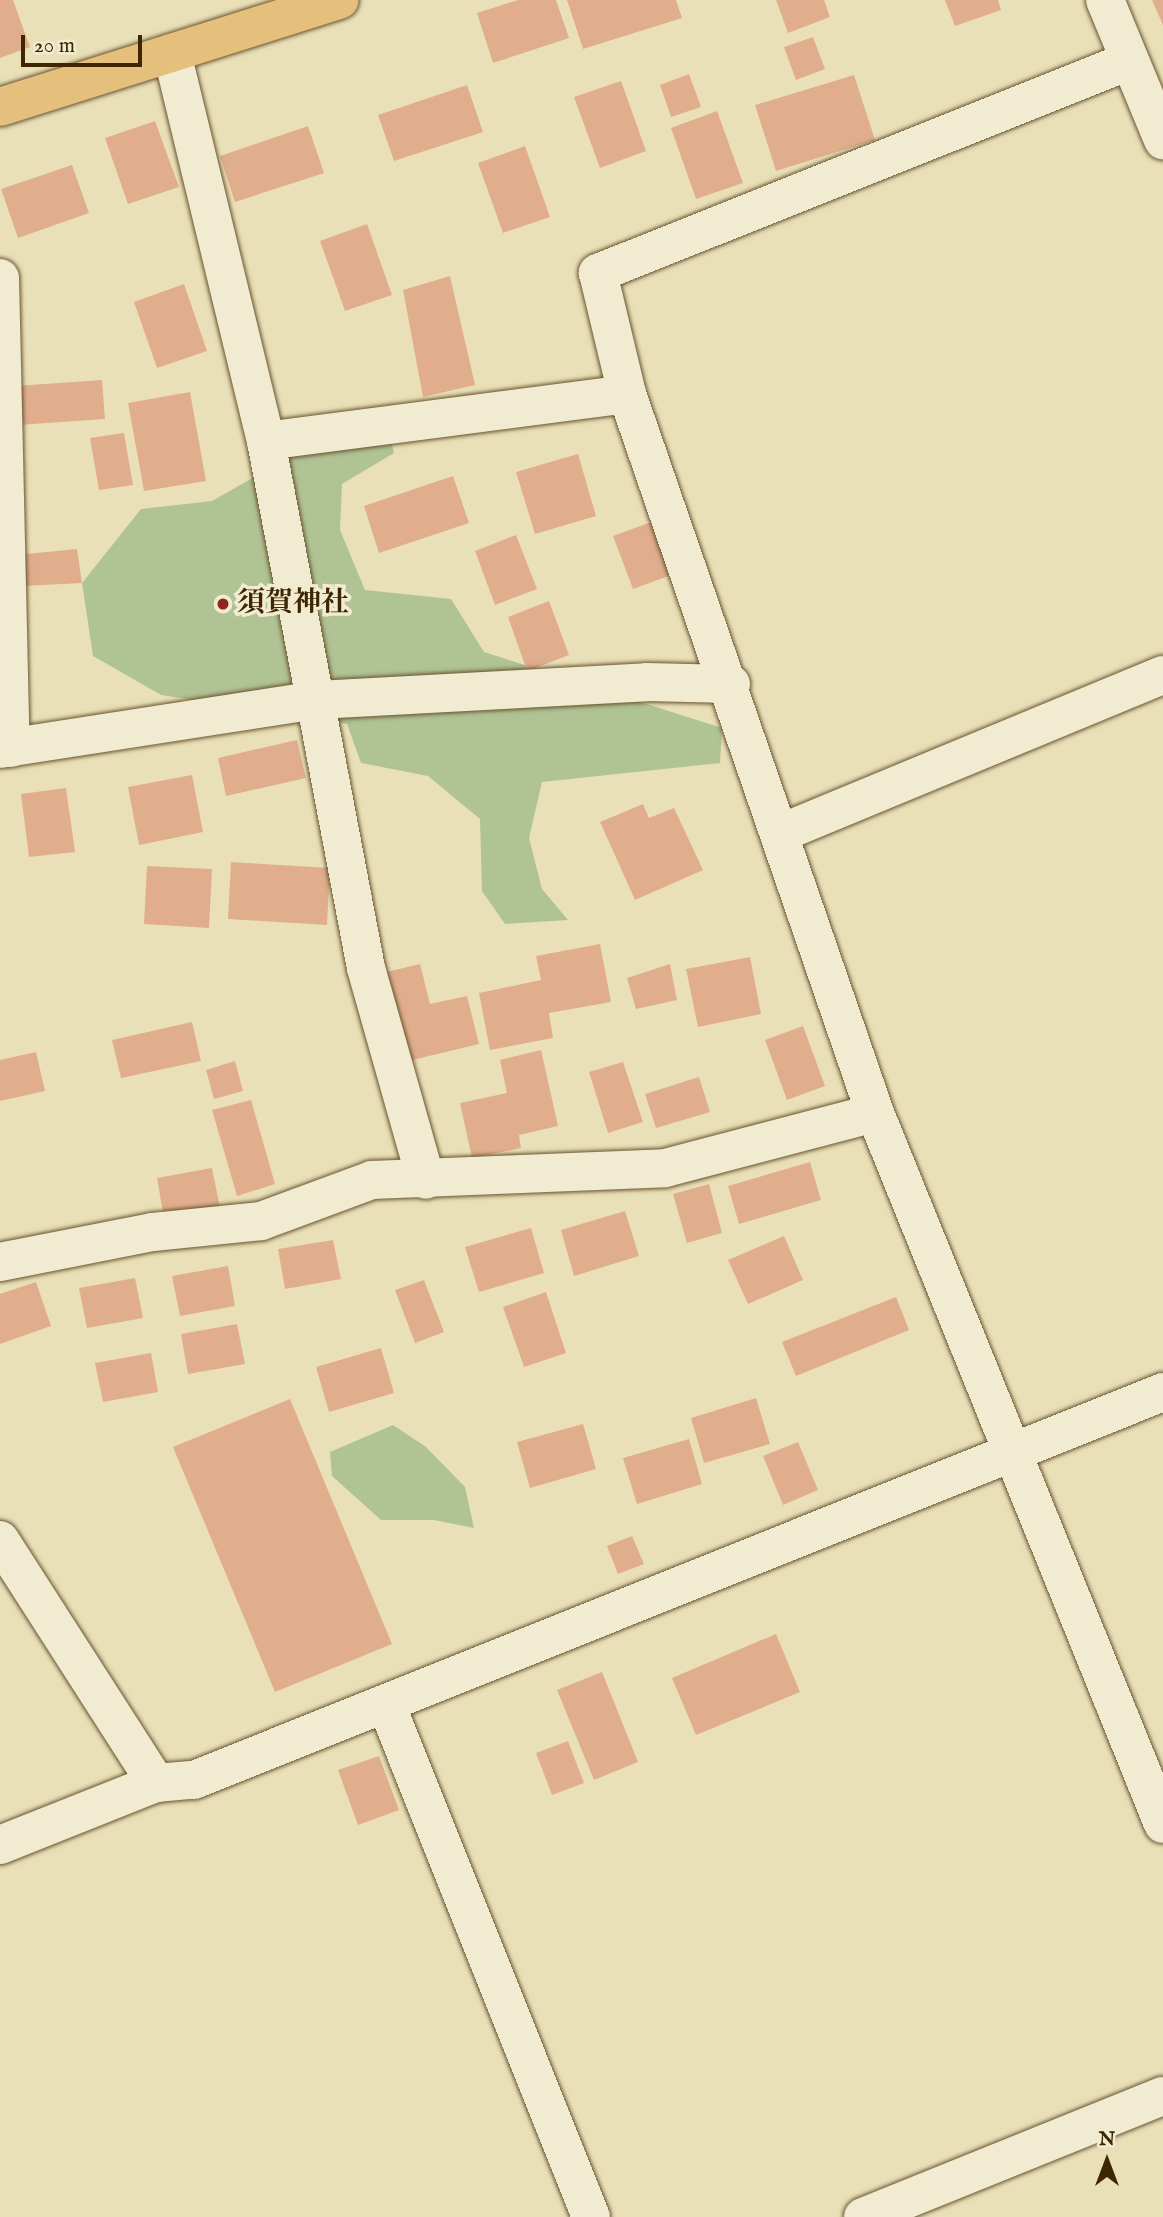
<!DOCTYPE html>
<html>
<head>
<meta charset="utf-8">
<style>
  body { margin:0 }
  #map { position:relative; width:1163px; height:2217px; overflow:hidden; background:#eae0b8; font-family:"IM FELL English","Noto Serif JP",serif }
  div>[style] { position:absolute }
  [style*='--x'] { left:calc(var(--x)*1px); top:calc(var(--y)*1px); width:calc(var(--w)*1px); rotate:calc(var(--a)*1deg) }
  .green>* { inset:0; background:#b0c394 }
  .building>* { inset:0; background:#e1ae8d }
  .roads { filter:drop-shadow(0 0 2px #695430) drop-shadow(0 0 2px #695430) }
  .minor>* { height:38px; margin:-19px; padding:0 19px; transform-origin:19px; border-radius:19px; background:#f1ebd1 }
  .major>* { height:38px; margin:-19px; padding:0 19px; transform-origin:19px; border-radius:19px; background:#e5c07c }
  .dots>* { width:19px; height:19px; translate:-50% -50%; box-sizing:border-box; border:4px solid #f1ebd1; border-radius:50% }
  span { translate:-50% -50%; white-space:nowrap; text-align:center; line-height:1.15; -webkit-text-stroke:7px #f1ebd1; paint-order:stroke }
  .poi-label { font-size:28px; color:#3e2603; font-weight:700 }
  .left { translate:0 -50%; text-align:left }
  .north { position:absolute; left:1072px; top:2126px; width:70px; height:70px; -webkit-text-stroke:5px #f1ebd1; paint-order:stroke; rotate:0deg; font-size:19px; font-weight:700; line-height:28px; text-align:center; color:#3e2603 }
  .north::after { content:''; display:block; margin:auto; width:24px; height:32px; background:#3e2603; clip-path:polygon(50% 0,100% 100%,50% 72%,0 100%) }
  .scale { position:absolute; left:21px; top:35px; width:121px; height:32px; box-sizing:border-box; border:4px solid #3e2603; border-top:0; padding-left:9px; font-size:21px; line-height:24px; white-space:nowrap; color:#3e2603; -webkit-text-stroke:5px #f1ebd1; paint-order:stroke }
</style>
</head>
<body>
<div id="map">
  <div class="green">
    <div style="clip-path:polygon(387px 425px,394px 453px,342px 484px,340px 530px,365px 590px,451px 599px,484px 652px,722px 728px,720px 763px,542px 782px,529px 838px,542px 889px,568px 920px,505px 924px,482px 891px,480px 819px,428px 776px,361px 763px,347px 724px,161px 695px,93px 656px,82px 583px,141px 509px,212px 501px,333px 432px)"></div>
    <div style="clip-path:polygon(393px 1425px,426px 1447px,465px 1487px,474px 1528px,434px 1520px,381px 1520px,332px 1476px,330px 1452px)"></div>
  </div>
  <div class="building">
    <div style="clip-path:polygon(0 0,13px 0,30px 47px,0 58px)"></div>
    <div style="clip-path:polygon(518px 0,556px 0,569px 38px,493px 63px,477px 13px)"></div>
    <div style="clip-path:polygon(567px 0,676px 0,682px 18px,583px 49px)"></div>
    <div style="clip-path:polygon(776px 0,824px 0,830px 17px,788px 33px)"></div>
    <div style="clip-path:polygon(945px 0,998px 0,1001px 10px,955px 26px)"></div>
    <div style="clip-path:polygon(1152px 0,1163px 0,1163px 25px)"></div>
    <div style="clip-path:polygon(813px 37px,825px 69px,796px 80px,784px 47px)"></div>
    <div style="clip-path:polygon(689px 74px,701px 107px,671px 117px,660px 85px)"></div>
    <div style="clip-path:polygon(854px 75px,875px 140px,776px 171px,755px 105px)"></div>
    <div style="clip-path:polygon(621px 81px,646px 151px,600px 168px,574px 97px)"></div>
    <div style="clip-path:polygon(467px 85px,483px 132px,394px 161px,378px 115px)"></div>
    <div style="clip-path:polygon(717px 111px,743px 183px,696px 199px,671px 128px)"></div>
    <div style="clip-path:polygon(155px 121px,179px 187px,128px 204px,105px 138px)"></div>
    <div style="clip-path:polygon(308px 126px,324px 173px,235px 202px,220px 156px)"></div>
    <div style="clip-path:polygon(525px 146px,550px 217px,503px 233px,478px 163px)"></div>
    <div style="clip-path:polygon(72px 165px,89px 213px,18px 238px,1px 189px)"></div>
    <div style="clip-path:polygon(367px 224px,392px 295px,345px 311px,320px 241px)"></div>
    <div style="clip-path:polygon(450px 276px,475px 385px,423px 397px,403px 290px)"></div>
    <div style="clip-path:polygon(184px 284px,207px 351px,157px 368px,134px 302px)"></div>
    <div style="clip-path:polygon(102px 380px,105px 419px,18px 425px,16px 386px)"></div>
    <div style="clip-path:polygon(190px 392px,206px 481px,144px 491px,128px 403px)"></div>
    <div style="clip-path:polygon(124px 433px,133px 485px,99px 490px,90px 438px)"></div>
    <div style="clip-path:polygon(578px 454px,596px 516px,535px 534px,516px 472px)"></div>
    <div style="clip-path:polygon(453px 476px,469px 523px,379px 553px,364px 506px)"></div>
    <div style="clip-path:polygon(654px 521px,674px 574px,633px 589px,613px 536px)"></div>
    <div style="clip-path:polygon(516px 535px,537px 589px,495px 605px,475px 551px)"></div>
    <div style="clip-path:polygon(77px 549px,82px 583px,23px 586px,17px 555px)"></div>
    <div style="clip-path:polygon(549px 601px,569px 655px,527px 671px,508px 617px)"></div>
    <div style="clip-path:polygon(297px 740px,306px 778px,226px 796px,218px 758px)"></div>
    <div style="clip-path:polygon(192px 775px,203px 832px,139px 845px,128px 787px)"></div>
    <div style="clip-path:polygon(66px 788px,75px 852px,29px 857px,21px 794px)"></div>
    <div style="clip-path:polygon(643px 804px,649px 818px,674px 808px,703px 870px,635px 900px,600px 822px)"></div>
    <div style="clip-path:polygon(231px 862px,330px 868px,327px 925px,228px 919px)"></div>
    <div style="clip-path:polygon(147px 866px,212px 869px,209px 928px,144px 924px)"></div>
    <div style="clip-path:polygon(600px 944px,611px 1002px,549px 1013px,553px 1038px,490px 1050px,479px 993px,541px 980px,536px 956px)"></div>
    <div style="clip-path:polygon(750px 957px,761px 1014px,698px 1027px,686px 969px)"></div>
    <div style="clip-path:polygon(420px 964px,430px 1004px,467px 996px,479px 1044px,404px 1062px,382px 973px)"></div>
    <div style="clip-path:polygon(670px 964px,677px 1000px,636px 1009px,627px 978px)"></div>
    <div style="clip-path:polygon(192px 1022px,201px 1061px,121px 1078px,112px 1040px)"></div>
    <div style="clip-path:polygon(803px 1026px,825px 1086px,787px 1100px,765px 1040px)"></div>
    <div style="clip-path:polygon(541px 1050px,558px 1126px,519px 1135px,521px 1148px,472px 1158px,460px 1103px,507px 1093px,500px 1060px)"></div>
    <div style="clip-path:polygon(36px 1052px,45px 1091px,0 1101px,0 1060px)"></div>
    <div style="clip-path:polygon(235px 1061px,243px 1091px,214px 1099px,206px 1070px)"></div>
    <div style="clip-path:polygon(623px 1062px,643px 1122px,608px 1133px,589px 1072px)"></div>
    <div style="clip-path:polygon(699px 1077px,710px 1112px,656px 1128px,645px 1094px)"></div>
    <div style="clip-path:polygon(251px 1100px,275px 1184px,237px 1196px,212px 1110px)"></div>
    <div style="clip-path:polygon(810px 1162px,821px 1200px,739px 1224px,728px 1186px)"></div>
    <div style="clip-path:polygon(212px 1168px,220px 1208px,164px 1218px,157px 1178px)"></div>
    <div style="clip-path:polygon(709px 1184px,722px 1233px,687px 1243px,673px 1194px)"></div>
    <div style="clip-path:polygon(625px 1211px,639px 1256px,574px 1276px,561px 1230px)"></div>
    <div style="clip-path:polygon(531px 1228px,544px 1273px,479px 1292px,465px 1247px)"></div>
    <div style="clip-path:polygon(784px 1236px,803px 1280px,748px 1304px,728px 1260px)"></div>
    <div style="clip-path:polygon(333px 1240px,341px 1279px,285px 1289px,278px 1249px)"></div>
    <div style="clip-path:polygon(228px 1266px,235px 1306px,180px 1316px,172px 1276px)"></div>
    <div style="clip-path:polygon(135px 1278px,143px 1318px,87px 1328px,79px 1288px)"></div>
    <div style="clip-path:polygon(424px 1280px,444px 1332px,415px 1343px,395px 1290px)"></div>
    <div style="clip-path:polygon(36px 1282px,51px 1326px,0 1344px,0 1294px)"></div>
    <div style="clip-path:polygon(546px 1292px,566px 1353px,524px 1367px,503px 1307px)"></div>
    <div style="clip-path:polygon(896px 1297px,909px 1330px,796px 1376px,782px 1342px)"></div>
    <div style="clip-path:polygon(237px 1324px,245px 1364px,188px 1374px,181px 1334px)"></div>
    <div style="clip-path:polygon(381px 1348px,394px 1393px,329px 1412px,316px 1367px)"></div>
    <div style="clip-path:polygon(151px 1353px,158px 1392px,103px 1402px,95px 1363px)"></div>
    <div style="clip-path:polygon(756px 1398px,770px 1444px,704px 1463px,691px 1418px)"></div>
    <div style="clip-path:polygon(290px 1399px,392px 1644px,275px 1692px,173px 1447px)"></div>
    <div style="clip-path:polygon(583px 1424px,596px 1469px,530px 1488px,517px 1442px)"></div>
    <div style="clip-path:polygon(689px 1439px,702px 1484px,637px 1504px,623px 1458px)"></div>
    <div style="clip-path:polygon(798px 1442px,818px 1490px,783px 1505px,763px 1456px)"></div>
    <div style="clip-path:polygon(632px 1536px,644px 1564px,618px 1574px,607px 1546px)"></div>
    <div style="clip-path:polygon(776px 1634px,800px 1692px,696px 1735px,672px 1678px)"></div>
    <div style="clip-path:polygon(602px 1672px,638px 1762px,594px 1780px,557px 1690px)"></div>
    <div style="clip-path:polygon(568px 1741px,584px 1783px,552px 1795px,536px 1753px)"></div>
    <div style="clip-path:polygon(379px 1756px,399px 1810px,358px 1825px,338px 1770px)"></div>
  </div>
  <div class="roads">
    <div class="minor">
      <div style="--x:1105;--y:0;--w:152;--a:67.5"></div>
      <div style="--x:172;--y:53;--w:399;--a:76.4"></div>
      <div style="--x:266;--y:441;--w:536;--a:79.26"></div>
      <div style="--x:366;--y:968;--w:220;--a:74.2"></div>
      <div style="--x:1129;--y:61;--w:572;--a:158.24"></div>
      <div style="--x:598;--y:273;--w:124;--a:76.5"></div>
      <div style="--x:627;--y:394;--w:761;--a:70.97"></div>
      <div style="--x:875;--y:1113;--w:767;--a:67.95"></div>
      <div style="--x:0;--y:278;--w:470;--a:88.7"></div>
      <div style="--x:266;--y:441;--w:364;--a:-7.4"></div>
      <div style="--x:0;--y:749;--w:321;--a:-8.8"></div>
      <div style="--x:317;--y:700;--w:330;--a:-3.1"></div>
      <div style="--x:647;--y:682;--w:84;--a:1.4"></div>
      <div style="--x:781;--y:833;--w:413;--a:-22.5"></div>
      <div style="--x:0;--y:1262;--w:156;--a:-11.1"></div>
      <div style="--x:153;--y:1232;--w:109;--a:-5.8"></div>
      <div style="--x:261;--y:1221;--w:118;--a:-20.3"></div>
      <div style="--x:372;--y:1180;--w:293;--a:-2.3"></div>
      <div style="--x:665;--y:1168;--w:217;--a:-14.7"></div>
      <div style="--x:0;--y:1540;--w:289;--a:57.3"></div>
      <div style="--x:386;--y:1704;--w:552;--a:68.22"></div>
      <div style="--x:0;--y:1845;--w:168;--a:-21.7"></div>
      <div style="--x:156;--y:1783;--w:38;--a:-5"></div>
      <div style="--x:194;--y:1780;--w:1044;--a:-21.82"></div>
      <div style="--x:863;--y:2217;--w:323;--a:-22"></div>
    </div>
    <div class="major">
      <div style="--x:0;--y:107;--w:356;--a:-17.5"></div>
    </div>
  </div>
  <div class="dots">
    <div style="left:223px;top:604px;background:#8f2418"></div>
  </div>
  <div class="poi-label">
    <span class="left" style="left:237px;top:604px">須賀神社</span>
  </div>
  <div class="north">N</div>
  <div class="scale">20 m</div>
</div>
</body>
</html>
